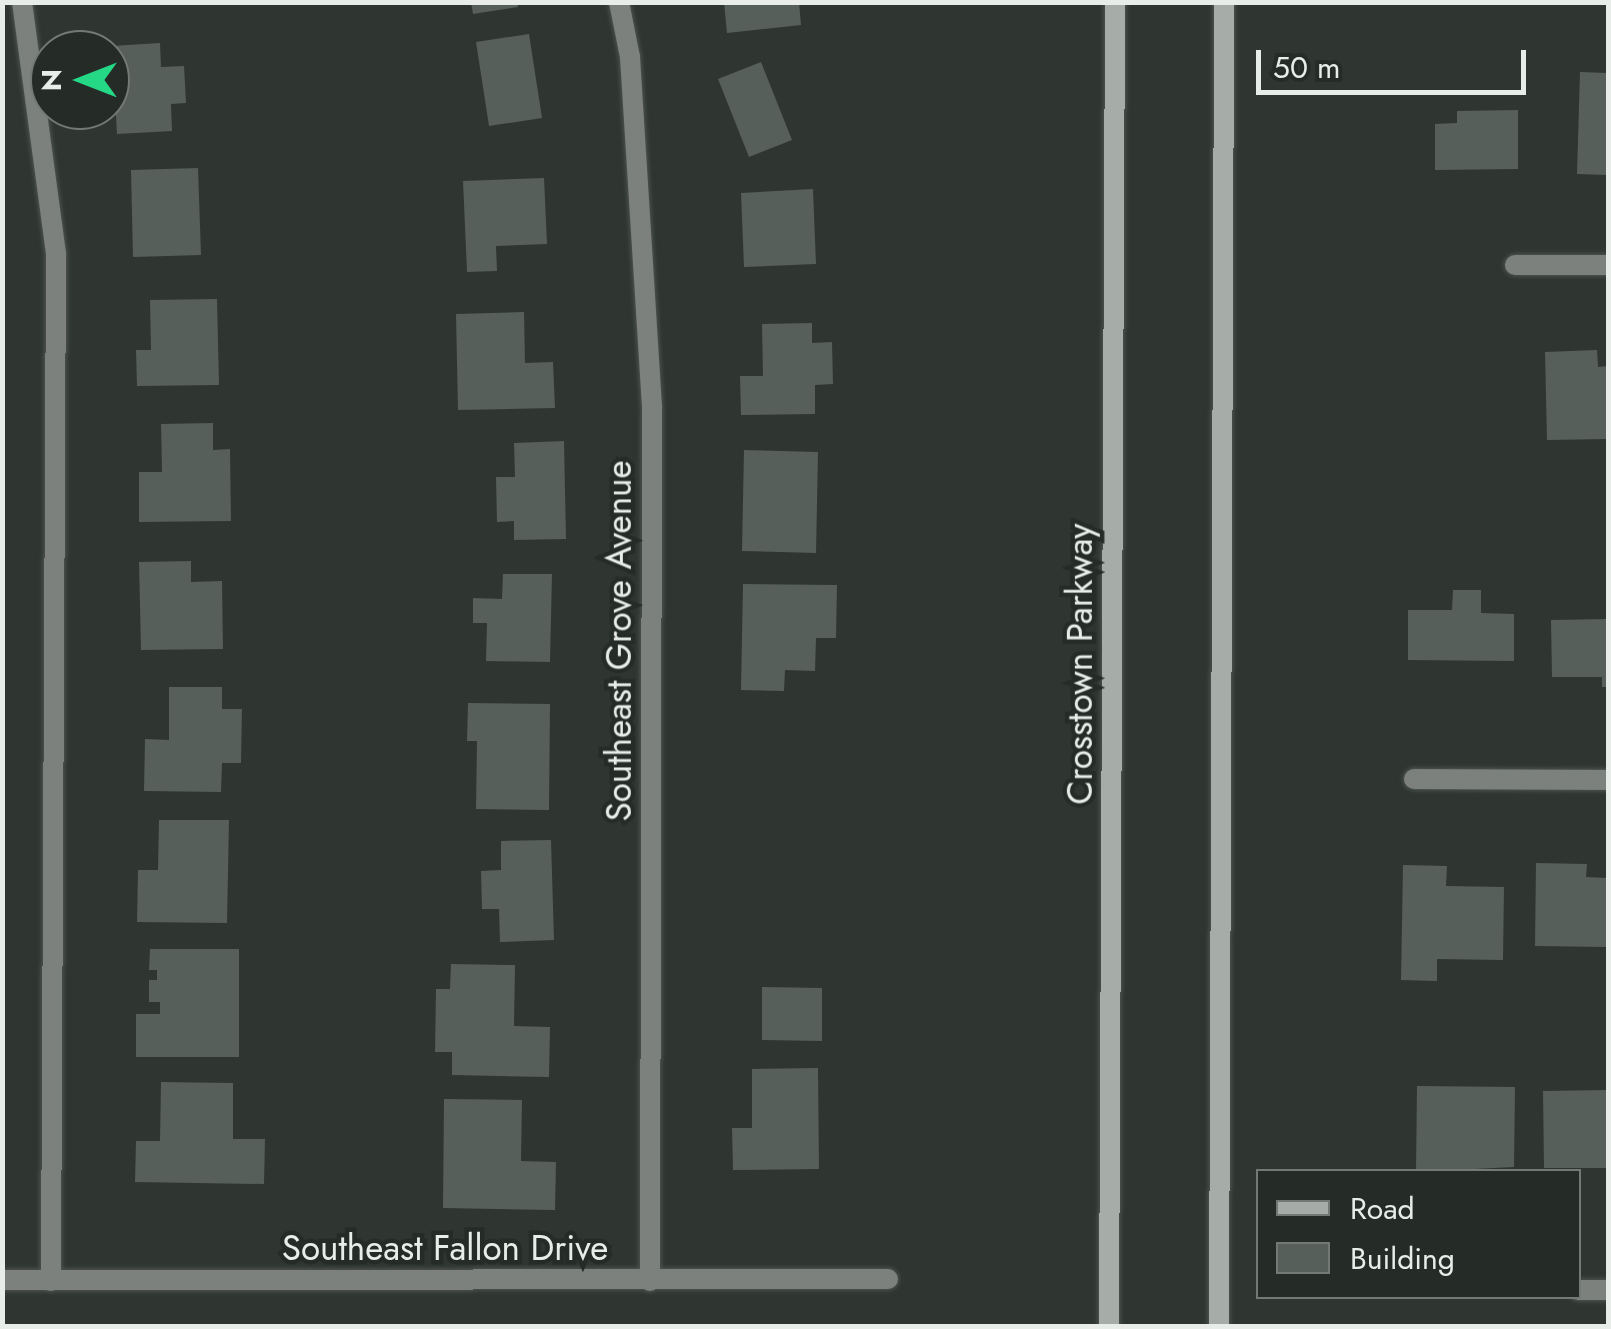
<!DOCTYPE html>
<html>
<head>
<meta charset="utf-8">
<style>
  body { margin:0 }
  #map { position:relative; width:1611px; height:1329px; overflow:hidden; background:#2f3632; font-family:Jost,sans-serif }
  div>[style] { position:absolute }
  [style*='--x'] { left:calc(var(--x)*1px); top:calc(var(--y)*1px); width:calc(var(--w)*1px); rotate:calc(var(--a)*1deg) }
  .building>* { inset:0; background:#575f5a }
  .roads { filter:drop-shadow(0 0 2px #4d534f) drop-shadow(0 0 2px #4d534f) }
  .minor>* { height:20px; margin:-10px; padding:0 10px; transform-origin:10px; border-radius:10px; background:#7d817e }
  .secondary>* { height:20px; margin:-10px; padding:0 10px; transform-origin:10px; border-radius:10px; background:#a6aca8 }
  span { translate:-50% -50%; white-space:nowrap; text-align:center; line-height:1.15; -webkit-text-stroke:9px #252c28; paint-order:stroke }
  .street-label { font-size:35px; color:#e8ede9 }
  .frame { position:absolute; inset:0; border:5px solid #e8ede9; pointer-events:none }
  .legend { position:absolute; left:1256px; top:1169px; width:325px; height:130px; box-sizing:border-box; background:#252c28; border:2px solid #737975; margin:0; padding:12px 18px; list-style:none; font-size:30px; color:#e8ede9 }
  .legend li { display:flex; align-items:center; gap:20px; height:50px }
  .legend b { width:50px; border:2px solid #737975 }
  .north { position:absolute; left:30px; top:30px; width:100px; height:100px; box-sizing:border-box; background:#252c28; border:2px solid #737975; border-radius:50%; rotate:270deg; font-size:28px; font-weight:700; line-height:40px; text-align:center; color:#e8ede9 }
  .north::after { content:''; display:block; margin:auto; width:35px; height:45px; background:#25d886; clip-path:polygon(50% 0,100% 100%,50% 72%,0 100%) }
  .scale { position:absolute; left:1256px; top:50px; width:270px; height:45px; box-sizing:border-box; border:5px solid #e8ede9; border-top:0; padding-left:12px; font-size:30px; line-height:35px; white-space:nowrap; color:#e8ede9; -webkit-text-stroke:8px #252c28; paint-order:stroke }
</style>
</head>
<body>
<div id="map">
  <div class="building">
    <div style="clip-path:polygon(471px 2px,517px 2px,518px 7px,473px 14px)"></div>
    <div style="clip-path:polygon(724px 2px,799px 2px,801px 25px,727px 33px)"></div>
    <div style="clip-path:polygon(529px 34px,542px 118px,489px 126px,476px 42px)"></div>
    <div style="clip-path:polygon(160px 43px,161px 67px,184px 66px,186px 103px,171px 104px,172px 131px,117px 134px,112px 46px)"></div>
    <div style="clip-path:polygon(761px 62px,792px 140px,749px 157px,718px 79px)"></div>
    <div style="clip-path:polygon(1580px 72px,1608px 73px,1608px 175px,1577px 174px)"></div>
    <div style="clip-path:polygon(1518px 110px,1518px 169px,1435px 170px,1435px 124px,1457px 123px,1457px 111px)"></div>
    <div style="clip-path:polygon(198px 168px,201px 255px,133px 257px,131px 170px)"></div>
    <div style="clip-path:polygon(544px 178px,547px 244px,496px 246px,497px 271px,467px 272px,463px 181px)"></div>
    <div style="clip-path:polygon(813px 189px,816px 264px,744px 267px,741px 193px)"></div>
    <div style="clip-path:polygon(217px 299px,219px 385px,137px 386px,136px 350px,151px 350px,150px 300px)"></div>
    <div style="clip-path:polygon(524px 312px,525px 363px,553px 362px,555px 408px,458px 410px,456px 314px)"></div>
    <div style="clip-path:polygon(812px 323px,812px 343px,832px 342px,833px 384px,815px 385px,815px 414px,741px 415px,740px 376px,763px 376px,762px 324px)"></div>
    <div style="clip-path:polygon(1597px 350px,1598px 367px,1608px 366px,1608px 439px,1547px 440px,1545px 352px)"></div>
    <div style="clip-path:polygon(213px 423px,213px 450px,230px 449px,231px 521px,139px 522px,139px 472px,162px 472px,161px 424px)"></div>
    <div style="clip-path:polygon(564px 441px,566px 539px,514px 540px,514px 521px,497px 522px,496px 477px,515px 477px,514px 443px)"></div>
    <div style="clip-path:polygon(744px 450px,818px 452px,816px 553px,742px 551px)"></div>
    <div style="clip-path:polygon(191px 561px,191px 582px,222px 581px,223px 649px,141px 650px,139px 562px)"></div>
    <div style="clip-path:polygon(503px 574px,552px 574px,550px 662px,486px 661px,487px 623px,473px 623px,473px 598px,502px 599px)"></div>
    <div style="clip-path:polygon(743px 584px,837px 585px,836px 638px,816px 638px,815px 671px,785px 670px,784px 691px,741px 690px)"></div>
    <div style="clip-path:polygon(1453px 590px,1481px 590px,1481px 613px,1514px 614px,1514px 661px,1408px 660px,1408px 610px,1452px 610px)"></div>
    <div style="clip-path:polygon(1608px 619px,1608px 687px,1602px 687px,1602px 677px,1552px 677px,1551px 620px)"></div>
    <div style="clip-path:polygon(169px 687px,222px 687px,222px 709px,242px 709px,241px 763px,222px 763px,221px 792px,144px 791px,145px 739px,169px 740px)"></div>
    <div style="clip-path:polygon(468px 703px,550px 704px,549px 810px,476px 809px,477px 741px,467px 741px)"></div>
    <div style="clip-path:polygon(159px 820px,229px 820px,227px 923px,137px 922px,138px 870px,158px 870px)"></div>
    <div style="clip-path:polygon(551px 840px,554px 940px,500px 942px,499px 909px,482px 909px,481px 871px,501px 870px,501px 841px)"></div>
    <div style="clip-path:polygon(1536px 863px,1587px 864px,1586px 877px,1608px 878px,1608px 947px,1535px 946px)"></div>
    <div style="clip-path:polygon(1403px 865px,1447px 866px,1446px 886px,1504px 887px,1503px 960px,1437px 959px,1437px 981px,1401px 980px)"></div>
    <div style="clip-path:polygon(150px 949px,239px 949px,239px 1057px,136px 1057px,136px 1014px,160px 1014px,160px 1002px,149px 1002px,149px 980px,157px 980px,157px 970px,149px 970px)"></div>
    <div style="clip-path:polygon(451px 964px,515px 965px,514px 1026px,550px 1027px,549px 1077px,452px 1075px,452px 1052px,435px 1052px,436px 989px,450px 989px)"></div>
    <div style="clip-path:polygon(762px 987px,822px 988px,822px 1041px,762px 1040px)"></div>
    <div style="clip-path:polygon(818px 1068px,819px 1169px,733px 1170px,732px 1128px,752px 1128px,752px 1069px)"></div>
    <div style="clip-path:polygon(161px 1082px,233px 1083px,233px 1139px,265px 1139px,264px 1184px,135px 1182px,136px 1141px,160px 1141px)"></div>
    <div style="clip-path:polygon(1417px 1086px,1515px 1087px,1514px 1167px,1416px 1172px)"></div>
    <div style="clip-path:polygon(1608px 1090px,1608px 1168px,1544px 1168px,1543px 1091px)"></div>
    <div style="clip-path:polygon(444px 1099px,522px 1100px,521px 1161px,556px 1162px,555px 1210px,443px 1208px)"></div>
  </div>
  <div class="roads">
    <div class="minor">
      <div style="--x:22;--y:2;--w:254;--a:82.3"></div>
      <div style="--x:56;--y:254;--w:1027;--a:90.28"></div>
      <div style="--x:619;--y:2;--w:56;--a:78.7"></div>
      <div style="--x:630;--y:57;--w:350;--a:86.4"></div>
      <div style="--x:652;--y:406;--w:875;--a:90.13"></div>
      <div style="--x:1515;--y:265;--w:93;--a:0"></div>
      <div style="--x:1414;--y:779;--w:194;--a:0.3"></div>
      <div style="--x:2;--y:1280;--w:886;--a:-0.06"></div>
      <div style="--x:1578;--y:1290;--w:30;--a:0"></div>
    </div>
    <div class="secondary">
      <div style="--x:1109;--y:1326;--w:1324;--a:-89.74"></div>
      <div style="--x:1219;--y:1326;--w:1324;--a:-89.78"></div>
    </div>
  </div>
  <div class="street-label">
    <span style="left:619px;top:641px;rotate:-90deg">Southeast Grove Avenue</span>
    <span style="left:1080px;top:664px;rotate:-90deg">Crosstown Parkway</span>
    <span style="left:445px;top:1248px">Southeast Fallon Drive</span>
  </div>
  <div class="frame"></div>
  <ul class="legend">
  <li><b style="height:12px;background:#a6aca8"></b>Road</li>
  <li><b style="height:28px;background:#575f5a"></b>Building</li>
  </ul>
  <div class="north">N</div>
  <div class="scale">50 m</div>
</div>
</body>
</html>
